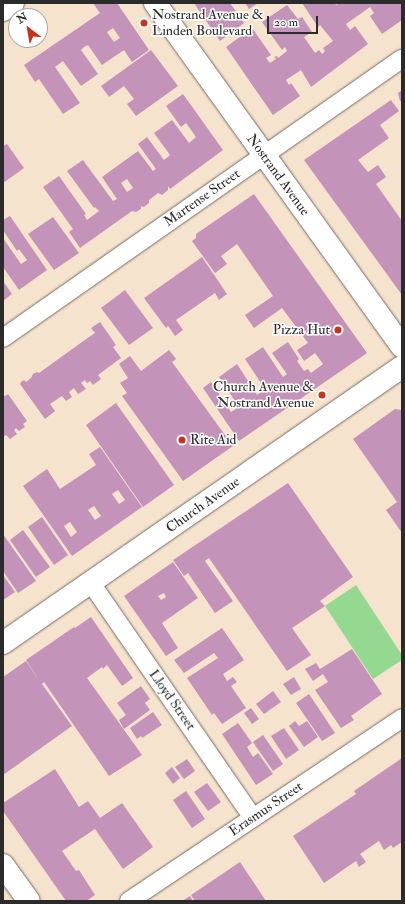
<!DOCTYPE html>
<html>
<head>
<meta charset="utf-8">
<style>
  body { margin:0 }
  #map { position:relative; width:405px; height:904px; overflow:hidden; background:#f6e3cd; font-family:"IM FELL Double Pica",serif }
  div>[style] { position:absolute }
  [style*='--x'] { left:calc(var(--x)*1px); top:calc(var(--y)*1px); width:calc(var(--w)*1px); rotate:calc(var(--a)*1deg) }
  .green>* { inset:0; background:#95d890 }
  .building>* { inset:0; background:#c493ba }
  .roads { filter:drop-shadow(0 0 1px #726b64) drop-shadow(0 0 1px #726b64) }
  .street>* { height:18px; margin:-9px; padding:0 9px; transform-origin:9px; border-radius:9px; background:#fff }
  .secondary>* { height:22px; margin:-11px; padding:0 11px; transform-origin:11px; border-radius:11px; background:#fff }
  .highway>* { height:22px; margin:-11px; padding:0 11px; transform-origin:11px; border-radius:11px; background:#fff }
  .dots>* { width:11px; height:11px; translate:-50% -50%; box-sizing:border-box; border:2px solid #fff; border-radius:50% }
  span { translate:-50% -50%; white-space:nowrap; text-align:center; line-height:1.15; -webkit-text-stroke:3px #fff; paint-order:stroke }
  .poi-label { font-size:14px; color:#2b2b2b }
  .left { translate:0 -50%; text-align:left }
  .right { translate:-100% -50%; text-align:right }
  .street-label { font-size:14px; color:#2b2b2b }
  .frame { position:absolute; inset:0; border:4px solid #2b2b2b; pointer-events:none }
  .north { position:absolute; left:8px; top:8px; width:40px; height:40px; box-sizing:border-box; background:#fff; border:1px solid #aaa; border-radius:50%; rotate:329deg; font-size:11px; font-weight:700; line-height:16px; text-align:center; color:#2b2b2b }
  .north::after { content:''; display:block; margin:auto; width:14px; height:18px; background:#c8321e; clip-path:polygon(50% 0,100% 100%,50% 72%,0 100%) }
  .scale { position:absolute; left:267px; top:16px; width:51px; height:18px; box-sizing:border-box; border:2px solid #2b2b2b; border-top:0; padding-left:5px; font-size:12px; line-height:14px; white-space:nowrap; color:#2b2b2b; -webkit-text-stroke:3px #fff; paint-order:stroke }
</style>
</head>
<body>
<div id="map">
  <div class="green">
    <div style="clip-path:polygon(356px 585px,402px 655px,402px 660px,373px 679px,325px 606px)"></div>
  </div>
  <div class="building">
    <div style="clip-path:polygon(evenodd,93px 3px,117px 3px,149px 50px,132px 62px,124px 50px,102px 65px,88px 45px,84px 47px,81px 50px,98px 74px,81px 86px,63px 61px,55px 67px,80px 103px,63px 114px,39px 79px,35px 82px,24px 65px,100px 13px,93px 3px,113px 28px,120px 38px,114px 42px,107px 32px,113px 28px)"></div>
    <div style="clip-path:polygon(194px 3px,230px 3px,244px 23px,220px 41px)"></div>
    <div style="clip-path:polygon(245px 3px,258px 3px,249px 9px)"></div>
    <div style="clip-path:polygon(302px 3px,335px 3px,336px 5px,339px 3px,402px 3px,402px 20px,382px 34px,370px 16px,374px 13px,370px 7px,346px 24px,350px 30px,355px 26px,368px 44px,311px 87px,301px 70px,286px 80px,289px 85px,291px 83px,300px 96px,273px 115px,226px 47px,252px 28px,271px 55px,266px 58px,270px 63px,276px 59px,274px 57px,277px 56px,278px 58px,287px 51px,285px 47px,282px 50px,262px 22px,287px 5px,298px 19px,302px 17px,312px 32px,304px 37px,315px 53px,319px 50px,322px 54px,325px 51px,323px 48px,333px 41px,320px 25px,318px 27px)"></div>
    <div style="clip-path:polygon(151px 50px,178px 86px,136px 116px,127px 104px,134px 99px,124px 86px,109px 97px,101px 86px)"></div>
    <div style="clip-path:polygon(402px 90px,402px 101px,400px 101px,398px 93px)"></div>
    <div style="clip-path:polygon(evenodd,183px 94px,223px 150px,170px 189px,168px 186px,168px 190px,162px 195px,158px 193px,149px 200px,149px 203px,144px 207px,141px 206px,141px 209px,136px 212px,132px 211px,80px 248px,69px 232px,73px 229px,43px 187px,59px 176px,86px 214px,84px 215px,87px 220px,99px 211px,95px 207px,94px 208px,67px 171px,83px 160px,113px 201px,117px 199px,102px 177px,138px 151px,153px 171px,156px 169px,138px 144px,147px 137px,164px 160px,170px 155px,154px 133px,172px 120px,189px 143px,196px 137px,186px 123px,181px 127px,166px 106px,183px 94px,127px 179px,133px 188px,127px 192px,121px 183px,127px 179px)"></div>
    <div style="clip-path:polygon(391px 100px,399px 111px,380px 125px,389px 138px,358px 160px,368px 172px,378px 165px,386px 177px,376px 184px,402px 221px,402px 295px,304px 160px)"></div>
    <div style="clip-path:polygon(7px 144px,24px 168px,3px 183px,3px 146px)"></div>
    <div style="clip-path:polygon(254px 194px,367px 353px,239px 441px,203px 388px,211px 382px,231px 412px,239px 407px,219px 377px,237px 364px,257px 395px,265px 389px,245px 359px,263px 347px,283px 377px,287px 374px,272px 353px,288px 342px,299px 359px,297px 361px,304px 371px,308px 369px,311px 373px,323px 364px,315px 353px,304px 361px,297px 350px,308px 343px,282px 308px,254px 328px,245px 315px,273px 296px,237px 244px,221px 256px,227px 264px,215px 273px,192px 241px,196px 238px,196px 234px)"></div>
    <div style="clip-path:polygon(10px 216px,47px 270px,19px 290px,3px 267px,3px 238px,21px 264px,27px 260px,19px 249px,17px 251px,3px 230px,3px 220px)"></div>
    <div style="clip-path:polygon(53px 217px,79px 253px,54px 270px,28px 234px)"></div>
    <div style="clip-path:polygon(202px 257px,227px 294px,219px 300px,215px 293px,176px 320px,183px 330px,175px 336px,168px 326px,166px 328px,144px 298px)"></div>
    <div style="clip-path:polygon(3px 281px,12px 294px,3px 301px)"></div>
    <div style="clip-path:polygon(125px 290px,153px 328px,129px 345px,101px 308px)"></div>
    <div style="clip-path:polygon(100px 322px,116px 345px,113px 347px,121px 358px,98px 375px,101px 379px,93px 385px,90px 381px,87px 383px,85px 380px,81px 383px,86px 389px,78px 394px,74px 388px,69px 392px,72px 397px,66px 401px,62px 396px,50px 404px,55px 411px,45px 419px,20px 384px,21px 382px,24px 380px,26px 382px,31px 378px,33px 374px,37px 372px,39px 373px,89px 337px,95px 333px,91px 328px)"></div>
    <div style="clip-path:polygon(169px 350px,176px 359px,172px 362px,233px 446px,183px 481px,122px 396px,127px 393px,120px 383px,128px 378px,119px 364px,130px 356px,141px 371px)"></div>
    <div style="clip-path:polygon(8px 394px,27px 421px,23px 424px,25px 427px,19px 431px,16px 428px,14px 430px,17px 434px,10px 439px,6px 435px,3px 437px,3px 397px)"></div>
    <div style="clip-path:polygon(116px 403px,174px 485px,143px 507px,86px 425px)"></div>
    <div style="clip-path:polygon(395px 409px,402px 410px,402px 533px,386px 510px,397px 502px,353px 439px)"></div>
    <div style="clip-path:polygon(evenodd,100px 447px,142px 507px,72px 556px,23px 486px,47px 469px,60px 489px,96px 465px,89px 454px,100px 447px,118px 490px,125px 500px,119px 504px,112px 494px,118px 490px,100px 447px,94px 506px,101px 516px,95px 520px,88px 510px,94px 506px,100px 447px,70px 522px,77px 532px,71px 537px,64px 526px,70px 522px)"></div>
    <div style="clip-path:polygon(288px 483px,353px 577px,320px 601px,325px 606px,292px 628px,311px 655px,287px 671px,209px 558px,205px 561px,233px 601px,215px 613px,188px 573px,184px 576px,173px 560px)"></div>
    <div style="clip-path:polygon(42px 517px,68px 555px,54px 565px,28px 527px)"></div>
    <div style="clip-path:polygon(23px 530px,50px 567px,36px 577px,10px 540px)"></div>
    <div style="clip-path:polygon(3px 534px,36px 581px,18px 593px,3px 571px)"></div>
    <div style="clip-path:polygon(evenodd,173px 562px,198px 598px,162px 623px,178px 648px,166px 656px,124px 596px,173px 562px,164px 593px,166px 597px,161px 600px,158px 596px,164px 593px)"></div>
    <div style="clip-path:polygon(3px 575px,15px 592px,3px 600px)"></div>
    <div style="clip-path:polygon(91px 617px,133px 678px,122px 686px,107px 665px,103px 669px,102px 667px,87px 678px,142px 755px,109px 776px,44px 682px,42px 684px,72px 726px,3px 775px,3px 677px,26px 661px,40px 682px,26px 660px,74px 627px,75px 628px)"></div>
    <div style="clip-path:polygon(222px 628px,244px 660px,223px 674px,227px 681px,233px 677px,237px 682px,231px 686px,246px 708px,222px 724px,214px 713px,212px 715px,187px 678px,218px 658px,214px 653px,184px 673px,174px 660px)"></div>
    <div style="clip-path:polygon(352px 649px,382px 694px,351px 716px,354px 720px,341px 728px,315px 690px,328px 682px,323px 674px,313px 681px,305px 669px,316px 663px,320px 669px)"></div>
    <div style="clip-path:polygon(294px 677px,301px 689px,291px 695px,283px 684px)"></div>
    <div style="clip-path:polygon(141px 686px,150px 699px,145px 703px,150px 710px,124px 729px,119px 720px,126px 715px,117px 703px)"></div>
    <div style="clip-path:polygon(273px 691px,281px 702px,264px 714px,256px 704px)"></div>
    <div style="clip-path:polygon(309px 694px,335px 733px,322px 741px,296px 703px)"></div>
    <div style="clip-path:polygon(251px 708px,259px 719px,252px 724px,244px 713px)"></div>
    <div style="clip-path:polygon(153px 712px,162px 725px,142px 738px,141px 736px,137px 739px,130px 728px)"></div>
    <div style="clip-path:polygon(295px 721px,299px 726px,307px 721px,318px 737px,304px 747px,289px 726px)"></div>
    <div style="clip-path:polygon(238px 723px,252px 743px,247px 747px,253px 757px,258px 753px,273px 774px,256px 785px,222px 734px)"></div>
    <div style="clip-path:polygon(284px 728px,299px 750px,286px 759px,271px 736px)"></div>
    <div style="clip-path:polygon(263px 735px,283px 764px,273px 771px,253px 742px)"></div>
    <div style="clip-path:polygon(402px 758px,402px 842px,393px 848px,391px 845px,384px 850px,379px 841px,360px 854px,366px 862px,359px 867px,356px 861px,324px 883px,293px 836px,356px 794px,354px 791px)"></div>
    <div style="clip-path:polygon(187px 759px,195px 771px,184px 779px,175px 767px)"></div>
    <div style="clip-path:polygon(172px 767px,180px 778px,173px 784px,165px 773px)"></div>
    <div style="clip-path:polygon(55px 769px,79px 807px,88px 801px,100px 818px,122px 803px,153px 847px,123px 869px,95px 829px,62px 851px,76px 871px,79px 870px,95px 895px,86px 901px,66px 901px,3px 811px,3px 803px)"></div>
    <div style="clip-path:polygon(207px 783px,221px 802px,208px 811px,194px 792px)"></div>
    <div style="clip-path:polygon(186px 791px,205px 819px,192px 828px,173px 800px)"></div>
    <div style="clip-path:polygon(240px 862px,266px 901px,195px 901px,191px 895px)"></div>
    <div style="clip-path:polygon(190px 896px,193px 901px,182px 901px)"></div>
  </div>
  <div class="roads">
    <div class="street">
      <div style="--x:3;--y:338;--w:487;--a:-35"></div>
      <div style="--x:91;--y:583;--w:285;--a:55.4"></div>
      <div style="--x:129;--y:901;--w:329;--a:-33.8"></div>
    </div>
    <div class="secondary">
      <div style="--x:155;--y:3;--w:423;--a:54.3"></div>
      <div style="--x:3;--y:643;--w:485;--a:-34.7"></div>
      <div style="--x:3;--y:865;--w:44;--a:54.2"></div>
    </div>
    <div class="highway">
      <div style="--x:3;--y:10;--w:12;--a:-35"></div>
    </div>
  </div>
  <div class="dots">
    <div style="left:144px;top:23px;background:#c8321e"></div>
    <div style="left:338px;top:330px;background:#c8321e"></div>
    <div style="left:322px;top:395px;background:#c8321e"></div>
    <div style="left:182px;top:440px;background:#c8321e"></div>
  </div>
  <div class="poi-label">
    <span class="left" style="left:152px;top:23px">Nostrand Avenue &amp;<br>Linden Boulevard</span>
    <span class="right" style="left:330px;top:330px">Pizza Hut</span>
    <span class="right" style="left:314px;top:395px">Church Avenue &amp;<br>Nostrand Avenue</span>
    <span class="left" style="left:190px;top:440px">Rite Aid</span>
  </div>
  <div class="street-label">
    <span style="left:278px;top:175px;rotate:54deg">Nostrand Avenue</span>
    <span style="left:202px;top:198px;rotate:-35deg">Martense Street</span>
    <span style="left:203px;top:505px;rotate:-35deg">Church Avenue</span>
    <span style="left:172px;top:700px;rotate:55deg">Lloyd Street</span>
    <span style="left:266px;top:809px;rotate:-34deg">Erasmus Street</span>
  </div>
  <div class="frame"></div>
  <div class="north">N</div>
  <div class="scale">20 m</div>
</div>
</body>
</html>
